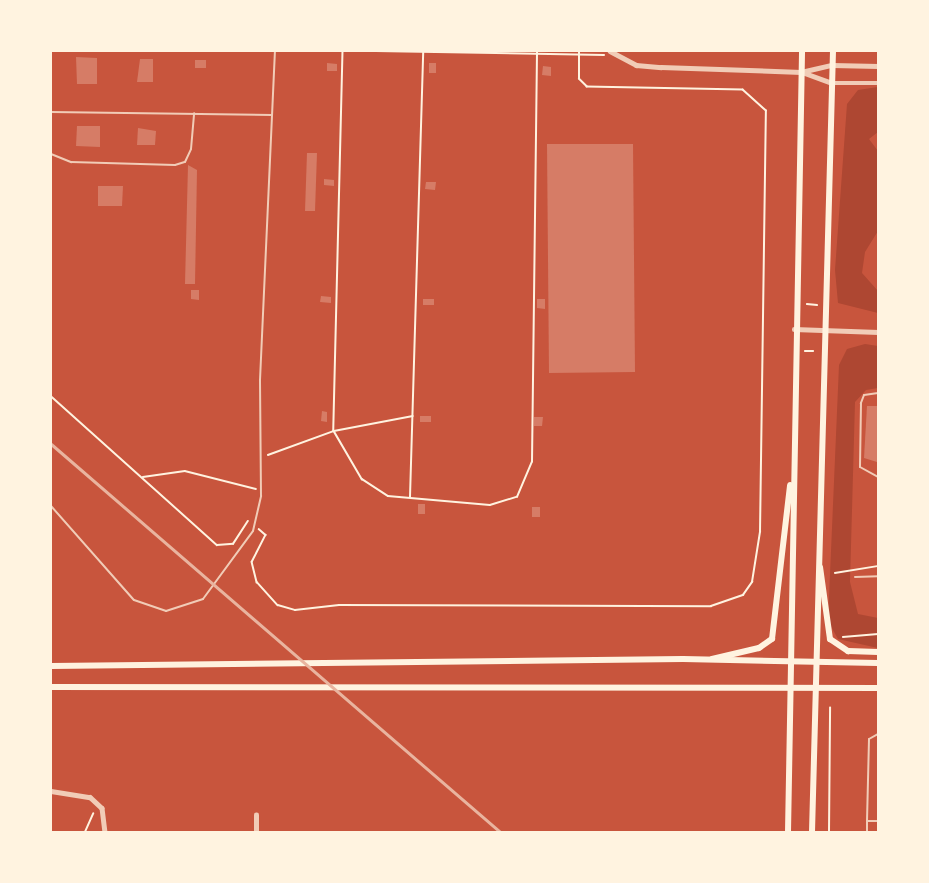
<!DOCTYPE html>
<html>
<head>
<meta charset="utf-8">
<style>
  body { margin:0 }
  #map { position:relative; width:929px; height:883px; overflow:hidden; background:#c8553d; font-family:Montserrat,sans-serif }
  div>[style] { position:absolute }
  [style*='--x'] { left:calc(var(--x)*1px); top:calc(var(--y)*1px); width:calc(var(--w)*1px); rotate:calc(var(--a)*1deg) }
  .green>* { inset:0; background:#ae4732 }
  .building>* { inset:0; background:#d67c66 }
  .path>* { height:1.5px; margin:-0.75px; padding:0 0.75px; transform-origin:0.75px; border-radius:0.75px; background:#fff3e0 }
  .service>* { height:2px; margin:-1px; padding:0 1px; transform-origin:1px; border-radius:1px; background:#f1ccb7 }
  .minor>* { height:4.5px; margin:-2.25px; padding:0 2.25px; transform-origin:2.25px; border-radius:2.25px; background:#f1ccb7 }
  .secondary>* { height:6px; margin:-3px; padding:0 3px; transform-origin:3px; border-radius:3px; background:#fff3e0 }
  .rail>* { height:3px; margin:-1.5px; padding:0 1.5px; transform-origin:1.5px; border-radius:1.5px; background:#e9b49f }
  span { translate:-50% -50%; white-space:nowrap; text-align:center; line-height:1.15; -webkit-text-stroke:4.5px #fff3e0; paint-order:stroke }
  .frame { position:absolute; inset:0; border:52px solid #fff3e0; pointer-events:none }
</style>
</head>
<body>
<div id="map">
  <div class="green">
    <div style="clip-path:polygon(878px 87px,878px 132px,869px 139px,878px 151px,878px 231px,865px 252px,862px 273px,878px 291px,878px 313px,838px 303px,835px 270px,847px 104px,858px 90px)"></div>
    <div style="clip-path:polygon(865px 344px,878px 346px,878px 388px,866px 390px,855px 402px,850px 582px,858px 614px,878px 618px,878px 648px,838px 639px,828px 621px,839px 365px,847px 349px)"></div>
  </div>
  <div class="building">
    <div style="clip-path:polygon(76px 57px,97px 58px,97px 84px,77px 84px)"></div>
    <div style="clip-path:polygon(140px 59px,153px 59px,153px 82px,137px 82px)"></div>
    <div style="clip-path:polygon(195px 60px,206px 60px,206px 68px,195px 68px)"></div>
    <div style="clip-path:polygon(327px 63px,337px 64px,337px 71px,327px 71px)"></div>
    <div style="clip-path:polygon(429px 63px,436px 63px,436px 73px,429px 73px)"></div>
    <div style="clip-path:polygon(543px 66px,551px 67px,551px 76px,542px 75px)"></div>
    <div style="clip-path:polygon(77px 126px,100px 126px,100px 147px,76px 146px)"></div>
    <div style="clip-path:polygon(138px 128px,156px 131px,155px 145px,137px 145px)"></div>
    <div style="clip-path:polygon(547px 144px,633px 144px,635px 372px,549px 373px)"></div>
    <div style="clip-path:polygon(307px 153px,317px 153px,315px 211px,305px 211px)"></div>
    <div style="clip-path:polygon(188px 165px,197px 170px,195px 284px,185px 284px)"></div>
    <div style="clip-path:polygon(324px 179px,334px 180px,334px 186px,324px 185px)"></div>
    <div style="clip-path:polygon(426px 182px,436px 182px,435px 190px,425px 189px)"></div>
    <div style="clip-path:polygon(98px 186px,123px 186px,122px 206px,98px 206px)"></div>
    <div style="clip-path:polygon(191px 290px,199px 290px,199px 300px,191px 299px)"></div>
    <div style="clip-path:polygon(321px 296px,331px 297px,331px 303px,320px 302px)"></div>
    <div style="clip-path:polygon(423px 299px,434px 299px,434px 305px,423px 305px)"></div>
    <div style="clip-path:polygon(537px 299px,545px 299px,545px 309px,537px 308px)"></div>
    <div style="clip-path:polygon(867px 406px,878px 406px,877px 462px,864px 458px)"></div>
    <div style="clip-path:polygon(322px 411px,327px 412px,327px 422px,321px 421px)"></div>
    <div style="clip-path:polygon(420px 416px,431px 416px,431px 422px,420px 422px)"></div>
    <div style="clip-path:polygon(534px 417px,543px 417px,542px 426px,534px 426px)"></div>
    <div style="clip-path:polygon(418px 504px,425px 504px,425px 514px,418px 514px)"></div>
    <div style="clip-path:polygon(532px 507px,540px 507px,540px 517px,532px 517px)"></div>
  </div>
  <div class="path">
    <div style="--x:343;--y:51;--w:380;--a:91.4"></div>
    <div style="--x:334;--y:431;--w:56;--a:59.7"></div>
    <div style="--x:362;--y:479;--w:31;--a:33"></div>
    <div style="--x:388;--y:496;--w:102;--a:5"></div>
    <div style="--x:490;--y:505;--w:28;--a:-17"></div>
    <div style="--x:517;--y:497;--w:38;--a:-67"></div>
    <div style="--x:532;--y:462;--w:411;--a:-89.3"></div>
    <div style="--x:376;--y:51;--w:228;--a:1"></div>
    <div style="--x:807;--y:304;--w:10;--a:6"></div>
    <div style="--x:805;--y:351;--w:8;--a:0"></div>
    <div style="--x:51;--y:396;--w:223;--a:41.9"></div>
    <div style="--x:217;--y:545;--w:16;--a:-4"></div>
    <div style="--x:233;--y:544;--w:27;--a:-57"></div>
    <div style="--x:268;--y:455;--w:70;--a:-20"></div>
    <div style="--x:334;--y:431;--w:80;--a:-10.8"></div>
    <div style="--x:143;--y:477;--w:42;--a:-8.1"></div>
    <div style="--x:185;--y:471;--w:73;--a:14.2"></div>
    <div style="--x:410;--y:497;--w:446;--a:-88.3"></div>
    <div style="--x:259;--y:529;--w:9;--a:41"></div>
    <div style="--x:266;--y:535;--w:30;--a:117"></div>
    <div style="--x:252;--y:562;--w:21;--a:76"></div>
    <div style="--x:257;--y:582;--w:31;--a:48"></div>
    <div style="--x:278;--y:605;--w:18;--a:16"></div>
    <div style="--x:295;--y:610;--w:44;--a:-6.5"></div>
    <div style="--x:339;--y:605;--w:372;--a:0.2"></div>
    <div style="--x:711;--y:606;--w:34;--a:-19"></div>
    <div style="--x:743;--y:595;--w:16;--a:-55"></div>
    <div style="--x:752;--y:582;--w:51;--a:-80.9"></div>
    <div style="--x:760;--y:532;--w:421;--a:-89.2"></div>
    <div style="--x:766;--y:111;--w:31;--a:-138"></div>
    <div style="--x:743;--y:90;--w:156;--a:-178.9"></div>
    <div style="--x:587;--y:87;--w:11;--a:-135"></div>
    <div style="--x:579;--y:79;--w:28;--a:-90"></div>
    <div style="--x:835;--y:573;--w:44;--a:-9.2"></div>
    <div style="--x:843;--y:637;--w:35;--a:-5"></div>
    <div style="--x:85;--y:832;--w:20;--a:-66"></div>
    <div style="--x:829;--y:832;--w:124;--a:-89.5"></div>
  </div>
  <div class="service">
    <div style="--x:51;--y:112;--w:221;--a:0.8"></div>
    <div style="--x:51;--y:154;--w:22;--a:22"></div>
    <div style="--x:71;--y:162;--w:104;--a:1.7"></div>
    <div style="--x:175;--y:165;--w:10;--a:-17"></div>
    <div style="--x:185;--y:162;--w:14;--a:-65"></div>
    <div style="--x:191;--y:149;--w:36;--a:-85"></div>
    <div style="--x:878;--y:393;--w:14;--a:172"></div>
    <div style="--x:864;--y:395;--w:9;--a:111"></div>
    <div style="--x:861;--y:403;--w:64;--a:90.9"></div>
    <div style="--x:860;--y:467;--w:21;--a:29"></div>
    <div style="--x:51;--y:506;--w:125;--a:48.6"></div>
    <div style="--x:134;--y:600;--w:34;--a:19"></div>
    <div style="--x:166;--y:611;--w:39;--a:-18"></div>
    <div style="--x:203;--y:599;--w:84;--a:-53.7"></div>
    <div style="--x:253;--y:531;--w:36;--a:-77"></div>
    <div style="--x:261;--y:496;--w:116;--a:-90.5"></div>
    <div style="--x:260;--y:380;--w:329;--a:-87.4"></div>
    <div style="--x:855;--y:577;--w:23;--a:-2"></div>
    <div style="--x:867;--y:821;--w:82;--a:-88.6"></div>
    <div style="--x:869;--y:739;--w:10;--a:-29"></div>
    <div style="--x:867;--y:832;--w:11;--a:-90"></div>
    <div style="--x:867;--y:821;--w:11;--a:0"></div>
  </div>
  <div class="minor">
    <div style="--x:610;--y:51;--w:30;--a:28"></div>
    <div style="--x:636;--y:65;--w:25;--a:5"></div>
    <div style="--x:661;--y:67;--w:140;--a:2"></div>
    <div style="--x:801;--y:72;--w:32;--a:-13"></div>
    <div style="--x:832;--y:65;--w:46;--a:1.2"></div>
    <div style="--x:802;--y:72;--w:32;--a:20"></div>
    <div style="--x:832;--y:83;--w:46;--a:0"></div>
    <div style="--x:794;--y:329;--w:84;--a:2"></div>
    <div style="--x:51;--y:791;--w:39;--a:9"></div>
    <div style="--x:90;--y:797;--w:16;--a:43"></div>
    <div style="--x:102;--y:808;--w:24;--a:83"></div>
    <div style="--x:256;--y:832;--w:17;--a:-90"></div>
  </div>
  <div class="secondary">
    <div style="--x:820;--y:567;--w:73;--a:82.1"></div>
    <div style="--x:830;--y:639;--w:22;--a:34"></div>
    <div style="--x:848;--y:651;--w:30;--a:2"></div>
    <div style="--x:712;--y:659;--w:48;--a:-13.2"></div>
    <div style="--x:759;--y:648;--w:16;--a:-35"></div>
    <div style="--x:772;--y:639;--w:155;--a:-83.3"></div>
    <div style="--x:51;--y:666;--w:632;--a:-0.63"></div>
    <div style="--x:683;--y:659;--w:195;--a:1.2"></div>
    <div style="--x:51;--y:687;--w:827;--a:0.07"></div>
    <div style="--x:788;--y:832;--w:781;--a:-88.97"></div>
    <div style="--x:812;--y:832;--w:781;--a:-88.46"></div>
  </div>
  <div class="rail">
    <div style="--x:51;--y:444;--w:593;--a:40.83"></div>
  </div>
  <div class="frame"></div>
</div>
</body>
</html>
